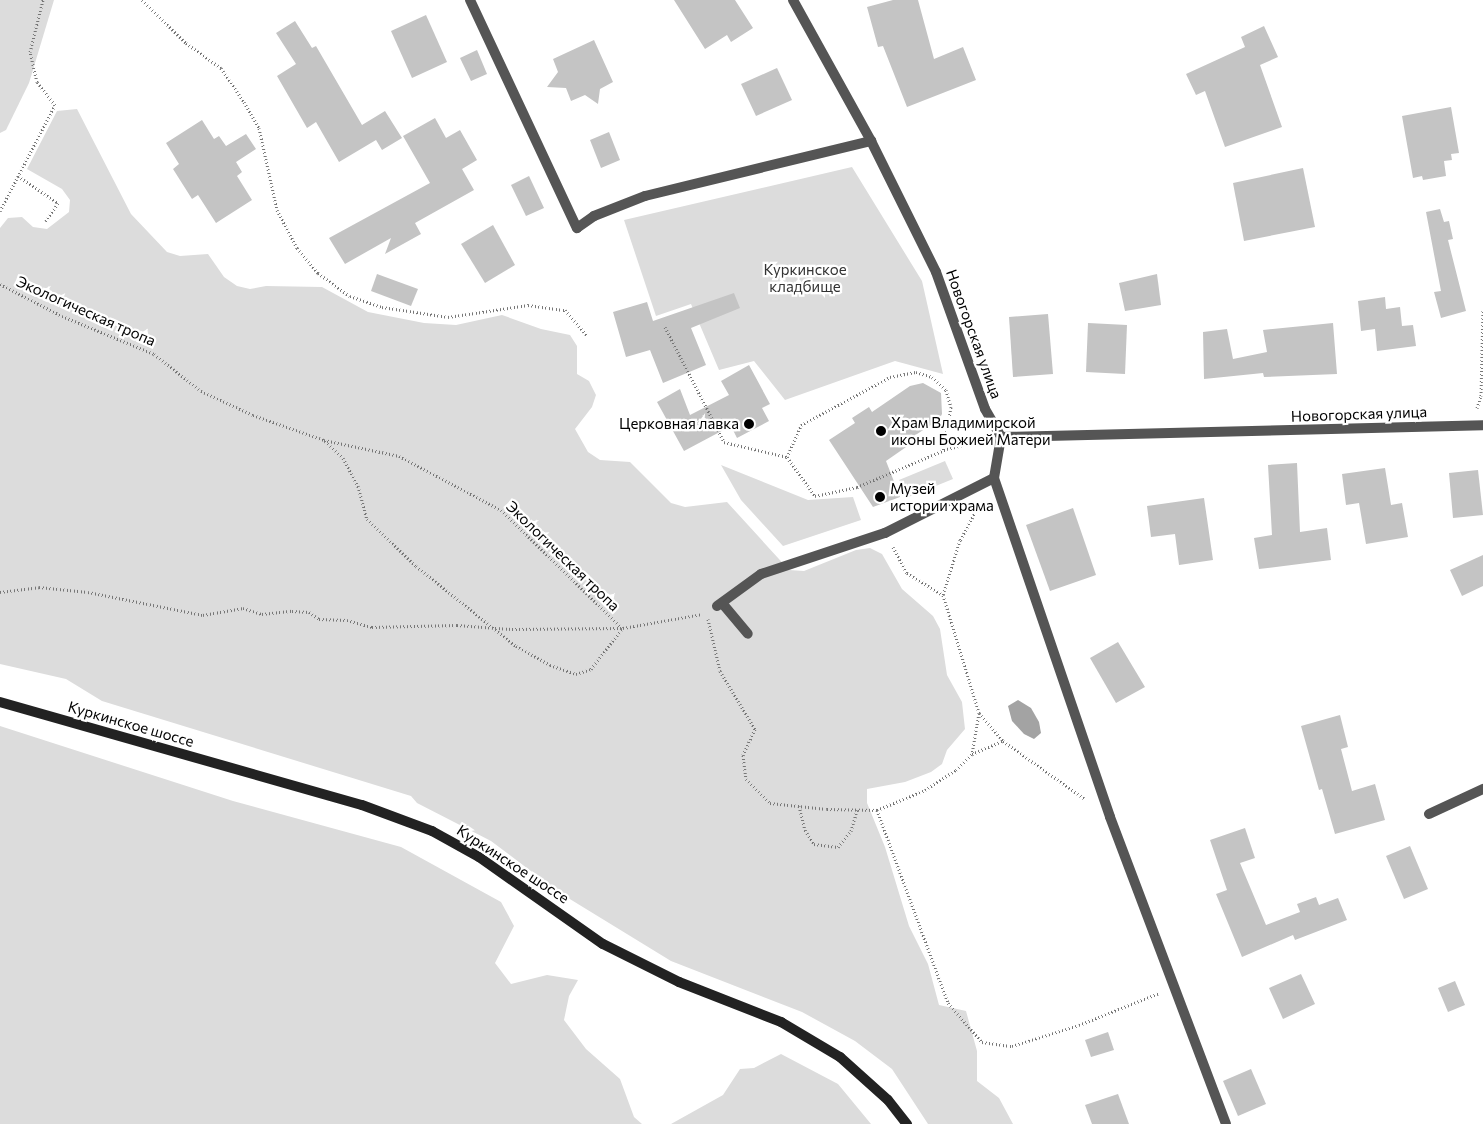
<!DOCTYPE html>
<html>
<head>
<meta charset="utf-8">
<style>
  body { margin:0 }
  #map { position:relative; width:1483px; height:1124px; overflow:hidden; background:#fff; font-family:Commissioner,sans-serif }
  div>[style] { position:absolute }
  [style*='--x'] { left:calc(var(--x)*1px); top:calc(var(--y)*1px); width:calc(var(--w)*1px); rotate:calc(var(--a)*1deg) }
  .green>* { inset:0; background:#dcdcdc }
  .water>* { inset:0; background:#a3a3a3 }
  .building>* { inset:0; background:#c4c4c4 }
  .path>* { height:3px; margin-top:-1.5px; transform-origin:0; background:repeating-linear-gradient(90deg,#777 0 1px,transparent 0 3.5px) }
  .lane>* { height:10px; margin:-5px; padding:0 5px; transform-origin:5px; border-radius:5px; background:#555 }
  .street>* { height:10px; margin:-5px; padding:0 5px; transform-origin:5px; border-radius:5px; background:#555 }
  .secondary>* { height:10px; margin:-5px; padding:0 5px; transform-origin:5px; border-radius:5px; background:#222 }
  .dots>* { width:14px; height:14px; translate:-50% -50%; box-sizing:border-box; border:2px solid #fff; border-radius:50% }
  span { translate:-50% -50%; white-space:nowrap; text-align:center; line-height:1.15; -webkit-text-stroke:4.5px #fff; paint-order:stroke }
  .park-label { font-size:15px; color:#333 }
  .street-label { font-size:15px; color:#000 }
  .poi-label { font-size:15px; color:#000 }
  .left { translate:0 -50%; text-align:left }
  .right { translate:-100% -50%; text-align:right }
</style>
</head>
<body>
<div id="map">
  <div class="green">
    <div style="clip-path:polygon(0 0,54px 0,29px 83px,6px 130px,0 133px)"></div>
    <div style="clip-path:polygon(77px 109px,131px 214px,167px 252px,180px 256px,208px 254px,224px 277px,237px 286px,250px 289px,266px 286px,322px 287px,368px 312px,424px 323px,456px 325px,502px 315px,541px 329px,570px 335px,577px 346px,577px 374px,589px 381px,596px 395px,592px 407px,575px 429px,588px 452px,600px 460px,630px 462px,671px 503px,685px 507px,727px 502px,789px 570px,804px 571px,856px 550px,870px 548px,882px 554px,902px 589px,933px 616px,940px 629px,947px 675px,962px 702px,965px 729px,947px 750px,942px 764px,931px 772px,905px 782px,867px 789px,867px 803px,885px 847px,909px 926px,928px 964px,939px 1005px,966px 1011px,977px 1051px,977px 1081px,999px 1098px,1013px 1124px,928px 1124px,892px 1069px,855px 1041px,802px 1012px,671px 961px,560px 893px,491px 841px,417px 803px,411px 796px,102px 701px,66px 679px,0 664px,0 228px,8px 218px,22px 217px,33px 227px,47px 229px,69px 212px,70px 200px,62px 189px,27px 169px,57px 111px)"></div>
    <div style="clip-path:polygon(852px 167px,922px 281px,943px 374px,895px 361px,785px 400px,754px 361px,719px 370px,691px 304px,656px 316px,624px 220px)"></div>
    <div style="clip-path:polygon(945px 461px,953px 479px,906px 498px,899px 480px)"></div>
    <div style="clip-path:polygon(721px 465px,808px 500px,853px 497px,861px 520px,783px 546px,741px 500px)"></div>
    <div style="clip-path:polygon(0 726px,233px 801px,401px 847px,501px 902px,514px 926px,495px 963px,511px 984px,547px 975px,578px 980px,569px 996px,564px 1020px,586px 1049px,620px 1079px,634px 1117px,642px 1124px,0 1124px)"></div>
    <div style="clip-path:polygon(781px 1054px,838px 1084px,871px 1124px,671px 1124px,723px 1095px,740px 1069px,754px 1068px)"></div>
  </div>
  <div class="water">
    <div style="clip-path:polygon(1018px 700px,1031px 708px,1039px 722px,1041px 733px,1034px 739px,1024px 734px,1012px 721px,1008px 706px)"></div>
  </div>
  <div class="building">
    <div style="clip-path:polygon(674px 0,735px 0,753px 28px,731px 42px,727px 35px,705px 49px)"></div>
    <div style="clip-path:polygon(893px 0,918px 0,934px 59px,963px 47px,976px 80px,907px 107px,883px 46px,878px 47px,867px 7px)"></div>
    <div style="clip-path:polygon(426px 15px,447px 62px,412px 78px,391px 31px)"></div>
    <div style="clip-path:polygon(295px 21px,312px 48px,316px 46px,362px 125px,385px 111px,402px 138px,382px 150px,376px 140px,339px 162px,316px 122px,307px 128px,277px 76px,296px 64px,276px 33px)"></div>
    <div style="clip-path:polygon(1264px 26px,1278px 57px,1260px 65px,1282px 127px,1225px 147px,1205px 91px,1196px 95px,1186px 74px,1245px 47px,1241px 37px)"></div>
    <div style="clip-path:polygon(594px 40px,613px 82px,600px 89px,598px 104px,585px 95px,571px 101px,566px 88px,547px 87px,558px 72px,553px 59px)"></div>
    <div style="clip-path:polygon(477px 50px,487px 74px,471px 81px,460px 58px)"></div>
    <div style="clip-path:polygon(777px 68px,792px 100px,756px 116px,741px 84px)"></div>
    <div style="clip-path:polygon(1451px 107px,1459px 153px,1451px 154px,1452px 160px,1444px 161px,1446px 176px,1423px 180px,1422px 176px,1413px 178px,1402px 116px)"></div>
    <div style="clip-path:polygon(435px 118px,446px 138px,460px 130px,477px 160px,462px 169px,474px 190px,415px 223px,421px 234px,385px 254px,391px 238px,345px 264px,329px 238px,430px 183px,403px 136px)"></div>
    <div style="clip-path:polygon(202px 120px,214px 139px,219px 136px,226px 146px,246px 134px,256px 149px,236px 162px,242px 172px,237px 176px,252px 200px,216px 223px,198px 195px,192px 199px,173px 169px,179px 164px,166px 143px)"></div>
    <div style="clip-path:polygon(609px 132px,620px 160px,601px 168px,590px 140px)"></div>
    <div style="clip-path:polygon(1303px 168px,1315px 227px,1244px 241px,1233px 183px)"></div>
    <div style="clip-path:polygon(529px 176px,544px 208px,526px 216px,511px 185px)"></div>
    <div style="clip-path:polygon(1440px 209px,1444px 222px,1449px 221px,1453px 239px,1448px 240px,1466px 311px,1441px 318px,1434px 292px,1441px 291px,1426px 212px)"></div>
    <div style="clip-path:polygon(493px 225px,515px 265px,485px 283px,461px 244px)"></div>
    <div style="clip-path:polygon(377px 274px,418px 289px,411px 306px,371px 291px)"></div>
    <div style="clip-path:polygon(1157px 274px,1161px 305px,1125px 311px,1119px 283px)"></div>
    <div style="clip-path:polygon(734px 293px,740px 308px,691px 328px,706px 365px,663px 383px,650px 350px,626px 357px,613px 312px,647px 302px,653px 321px)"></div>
    <div style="clip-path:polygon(1385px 297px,1386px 309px,1400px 307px,1402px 326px,1413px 325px,1416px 346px,1377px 351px,1375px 329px,1361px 331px,1358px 301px)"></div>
    <div style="clip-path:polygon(1048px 314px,1053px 374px,1013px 377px,1009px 317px)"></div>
    <div style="clip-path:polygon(1088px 323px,1127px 325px,1125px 374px,1086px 372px)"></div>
    <div style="clip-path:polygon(1333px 323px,1337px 374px,1264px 377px,1263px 373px,1204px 379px,1203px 332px,1227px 329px,1233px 359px,1267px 352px,1263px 330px)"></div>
    <div style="clip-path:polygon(749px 365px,770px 404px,762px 408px,769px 421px,737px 438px,731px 426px,684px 451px,657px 402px,680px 389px,690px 415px,729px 395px,721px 381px)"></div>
    <div style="clip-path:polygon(923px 383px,941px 393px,942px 414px,939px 420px,906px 441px,909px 445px,886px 461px,900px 497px,873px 507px,829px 440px,855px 423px,852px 418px,869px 407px,872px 412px,910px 386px)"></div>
    <div style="clip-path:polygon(1297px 463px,1300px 532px,1327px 528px,1331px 560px,1259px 569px,1254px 538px,1272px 535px,1268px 465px)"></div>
    <div style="clip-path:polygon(1385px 468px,1391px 505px,1402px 503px,1408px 537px,1366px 544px,1359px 503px,1346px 505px,1342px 474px)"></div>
    <div style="clip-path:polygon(1478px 470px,1483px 515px,1453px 518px,1449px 473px)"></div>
    <div style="clip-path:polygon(1204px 498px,1213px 560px,1179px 565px,1175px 534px,1151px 537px,1147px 506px)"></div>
    <div style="clip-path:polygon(1073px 508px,1096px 575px,1050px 591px,1026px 525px)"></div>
    <div style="clip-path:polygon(1483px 555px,1483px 586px,1462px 596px,1450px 570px)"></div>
    <div style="clip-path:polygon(1118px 642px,1145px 687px,1116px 703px,1090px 658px)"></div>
    <div style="clip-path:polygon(1340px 715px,1348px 747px,1341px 749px,1352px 791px,1375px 784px,1385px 820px,1335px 834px,1322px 789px,1319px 790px,1301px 726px)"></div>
    <div style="clip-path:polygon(1245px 828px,1255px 858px,1240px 863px,1266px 925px,1300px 912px,1297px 904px,1316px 897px,1319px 905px,1338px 898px,1347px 920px,1295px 940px,1293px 935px,1242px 957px,1216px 894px,1227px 890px,1210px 840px)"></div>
    <div style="clip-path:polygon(1410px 846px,1428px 889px,1404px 899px,1386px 856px)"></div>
    <div style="clip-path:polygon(1301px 974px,1315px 1004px,1283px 1019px,1269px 988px)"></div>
    <div style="clip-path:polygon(1455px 981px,1465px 1005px,1448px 1012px,1438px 988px)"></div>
    <div style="clip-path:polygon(1108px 1032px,1114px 1050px,1091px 1057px,1085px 1040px)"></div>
    <div style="clip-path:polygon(1251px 1069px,1266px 1104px,1238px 1116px,1223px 1081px)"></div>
    <div style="clip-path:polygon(1118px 1094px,1129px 1124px,1092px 1124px,1085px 1105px)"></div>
  </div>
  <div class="path">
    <div style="--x:142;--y:0;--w:62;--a:44.3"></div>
    <div style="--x:186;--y:43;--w:43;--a:35.5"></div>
    <div style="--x:221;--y:68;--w:41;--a:55.9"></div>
    <div style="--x:244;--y:102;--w:30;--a:60"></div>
    <div style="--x:259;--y:128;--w:84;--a:77.6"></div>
    <div style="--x:277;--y:210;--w:43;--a:62.2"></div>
    <div style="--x:297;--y:248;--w:33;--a:50"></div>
    <div style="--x:318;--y:273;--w:39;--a:36"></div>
    <div style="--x:350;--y:296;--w:34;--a:19"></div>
    <div style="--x:382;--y:307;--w:67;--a:8.6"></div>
    <div style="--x:448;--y:317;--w:81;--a:-8.5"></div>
    <div style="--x:528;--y:305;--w:37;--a:8"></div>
    <div style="--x:565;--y:310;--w:33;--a:49"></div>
    <div style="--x:18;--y:176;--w:48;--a:34"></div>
    <div style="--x:58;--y:203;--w:22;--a:124"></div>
    <div style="--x:0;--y:211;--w:119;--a:-62.6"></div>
    <div style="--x:55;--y:105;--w:29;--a:-128"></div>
    <div style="--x:37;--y:82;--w:31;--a:-103"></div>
    <div style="--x:30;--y:52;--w:54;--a:-76"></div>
    <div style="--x:0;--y:284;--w:70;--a:27.3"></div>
    <div style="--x:62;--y:316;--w:100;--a:22.4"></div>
    <div style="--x:154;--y:354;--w:60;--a:38.2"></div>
    <div style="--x:201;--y:391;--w:57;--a:24.8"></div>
    <div style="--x:253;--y:415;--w:75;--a:19.4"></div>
    <div style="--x:324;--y:440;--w:77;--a:12"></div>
    <div style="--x:399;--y:456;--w:115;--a:27.9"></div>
    <div style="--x:501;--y:510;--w:169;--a:44.3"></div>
    <div style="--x:665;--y:327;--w:129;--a:62.8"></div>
    <div style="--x:724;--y:442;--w:65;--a:13.4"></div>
    <div style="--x:787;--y:457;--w:48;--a:54.3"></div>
    <div style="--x:815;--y:496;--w:43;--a:-12.1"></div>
    <div style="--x:857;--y:487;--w:98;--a:-22.9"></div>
    <div style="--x:947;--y:449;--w:38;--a:-14"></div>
    <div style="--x:1477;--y:408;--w:13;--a:-72"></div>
    <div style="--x:1481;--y:396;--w:86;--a:-88.7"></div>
    <div style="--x:325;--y:441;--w:25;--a:43"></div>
    <div style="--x:343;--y:458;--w:32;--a:62"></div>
    <div style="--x:358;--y:486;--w:34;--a:75"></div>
    <div style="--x:367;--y:519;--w:68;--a:43.8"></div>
    <div style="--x:416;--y:566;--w:128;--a:38.7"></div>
    <div style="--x:516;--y:646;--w:39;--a:29"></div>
    <div style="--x:550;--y:665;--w:28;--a:19"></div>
    <div style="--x:576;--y:674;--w:16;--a:-18"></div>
    <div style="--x:591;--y:669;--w:51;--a:-52.2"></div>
    <div style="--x:787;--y:457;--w:35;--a:-66"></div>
    <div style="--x:801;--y:425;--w:101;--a:-28.3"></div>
    <div style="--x:890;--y:377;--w:26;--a:-11"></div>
    <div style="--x:916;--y:372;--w:17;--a:17"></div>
    <div style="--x:932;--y:377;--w:19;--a:43"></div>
    <div style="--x:946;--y:390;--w:18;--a:74"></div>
    <div style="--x:951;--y:407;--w:45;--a:100.3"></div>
    <div style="--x:979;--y:505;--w:40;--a:118"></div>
    <div style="--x:960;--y:540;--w:58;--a:107.2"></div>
    <div style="--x:943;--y:595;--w:123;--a:73"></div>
    <div style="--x:979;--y:713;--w:42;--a:99.7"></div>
    <div style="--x:972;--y:754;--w:34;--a:-23"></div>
    <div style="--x:1003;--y:741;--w:100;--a:35.3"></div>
    <div style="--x:893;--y:547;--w:30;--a:62"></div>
    <div style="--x:907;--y:573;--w:42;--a:31.4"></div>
    <div style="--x:0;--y:592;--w:39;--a:-7"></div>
    <div style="--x:39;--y:587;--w:49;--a:5.8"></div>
    <div style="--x:88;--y:592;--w:117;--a:11.3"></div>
    <div style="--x:203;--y:615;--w:41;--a:-9.9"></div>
    <div style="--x:243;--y:608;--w:20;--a:18"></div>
    <div style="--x:262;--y:614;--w:30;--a:-6"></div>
    <div style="--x:292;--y:611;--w:17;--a:3"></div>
    <div style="--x:309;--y:612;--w:12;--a:35"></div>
    <div style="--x:319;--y:619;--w:28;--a:2"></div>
    <div style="--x:347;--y:620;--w:26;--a:16"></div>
    <div style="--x:372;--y:627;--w:85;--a:-1.3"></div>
    <div style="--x:457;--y:625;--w:55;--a:4.2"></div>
    <div style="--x:512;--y:629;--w:111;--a:-0.5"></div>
    <div style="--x:623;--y:628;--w:80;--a:-10"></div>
    <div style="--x:708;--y:619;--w:53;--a:77"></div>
    <div style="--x:720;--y:671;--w:68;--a:58.9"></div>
    <div style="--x:755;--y:729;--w:29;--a:115"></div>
    <div style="--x:743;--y:755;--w:24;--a:83"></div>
    <div style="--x:746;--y:779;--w:34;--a:45"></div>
    <div style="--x:770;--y:803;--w:57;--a:6"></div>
    <div style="--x:827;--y:809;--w:50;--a:1.1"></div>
    <div style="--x:877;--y:810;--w:52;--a:-22.6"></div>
    <div style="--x:925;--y:790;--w:37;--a:-33"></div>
    <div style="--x:956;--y:770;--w:23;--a:-45"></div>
    <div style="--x:979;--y:713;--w:37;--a:49"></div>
    <div style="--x:799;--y:806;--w:25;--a:76"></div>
    <div style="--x:805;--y:830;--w:17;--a:57"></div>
    <div style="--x:814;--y:844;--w:24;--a:7"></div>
    <div style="--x:838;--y:847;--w:21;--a:-51"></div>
    <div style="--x:851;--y:831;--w:22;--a:-74"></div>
    <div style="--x:877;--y:810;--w:206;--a:69.8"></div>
    <div style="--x:948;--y:1003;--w:52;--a:48.9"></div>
    <div style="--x:982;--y:1042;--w:30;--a:8"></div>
    <div style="--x:1012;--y:1046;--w:70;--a:-17.4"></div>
    <div style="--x:1079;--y:1025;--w:86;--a:-21.8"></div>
  </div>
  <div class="lane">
    <div style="--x:470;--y:0;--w:252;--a:64.9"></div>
    <div style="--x:577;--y:228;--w:21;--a:-35"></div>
    <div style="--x:594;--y:216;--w:55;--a:-21.4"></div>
    <div style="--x:645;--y:196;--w:233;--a:-13.7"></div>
    <div style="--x:1001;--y:437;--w:42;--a:99.7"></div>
    <div style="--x:994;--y:478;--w:358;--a:71.1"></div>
    <div style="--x:1110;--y:817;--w:328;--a:69.3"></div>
    <div style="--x:722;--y:603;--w:40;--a:50"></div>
    <div style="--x:717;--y:606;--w:54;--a:-36"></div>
    <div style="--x:761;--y:574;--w:131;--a:-18.3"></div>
    <div style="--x:885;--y:533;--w:122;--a:-26.8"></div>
    <div style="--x:1429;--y:814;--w:60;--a:-24.8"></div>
  </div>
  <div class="street">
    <div style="--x:793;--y:0;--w:161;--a:61"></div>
    <div style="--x:871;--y:141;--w:146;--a:63.6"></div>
    <div style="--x:936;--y:272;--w:145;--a:70.3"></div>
    <div style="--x:985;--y:409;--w:32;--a:60"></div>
    <div style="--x:1001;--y:437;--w:482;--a:-1.4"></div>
  </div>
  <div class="secondary">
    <div style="--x:0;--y:702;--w:376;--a:15.9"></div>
    <div style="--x:362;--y:805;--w:75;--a:20.4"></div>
    <div style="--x:432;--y:831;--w:54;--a:29"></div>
    <div style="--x:479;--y:857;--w:151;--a:35.1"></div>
    <div style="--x:603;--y:944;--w:85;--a:26.6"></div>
    <div style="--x:679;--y:982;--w:110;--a:21.4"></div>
    <div style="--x:781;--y:1022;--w:69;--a:30.7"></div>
    <div style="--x:840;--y:1057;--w:64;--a:41.9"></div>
    <div style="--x:888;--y:1100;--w:31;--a:52"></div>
  </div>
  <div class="dots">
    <div style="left:749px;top:424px;background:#000"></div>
    <div style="left:881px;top:431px;background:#000"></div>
    <div style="left:880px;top:497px;background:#000"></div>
  </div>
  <div class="park-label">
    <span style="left:805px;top:278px">Куркинское<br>кладбище</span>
  </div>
  <div class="street-label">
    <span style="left:86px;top:311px;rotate:24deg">Экологическая тропа</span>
    <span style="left:974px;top:334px;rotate:70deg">Новогорская улица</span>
    <span style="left:1359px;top:414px;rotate:-2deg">Новогорская улица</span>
    <span style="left:563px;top:556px;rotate:44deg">Экологическая тропа</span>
    <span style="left:131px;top:724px;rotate:16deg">Куркинское шоссе</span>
    <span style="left:513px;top:864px;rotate:33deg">Куркинское шоссе</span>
  </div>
  <div class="poi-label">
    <span class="left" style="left:891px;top:431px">Храм Владимирской<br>иконы Божией Матери</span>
    <span class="right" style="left:739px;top:424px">Церковная лавка</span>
    <span class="left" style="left:890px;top:497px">Музей<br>истории храма</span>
  </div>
</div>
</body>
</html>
